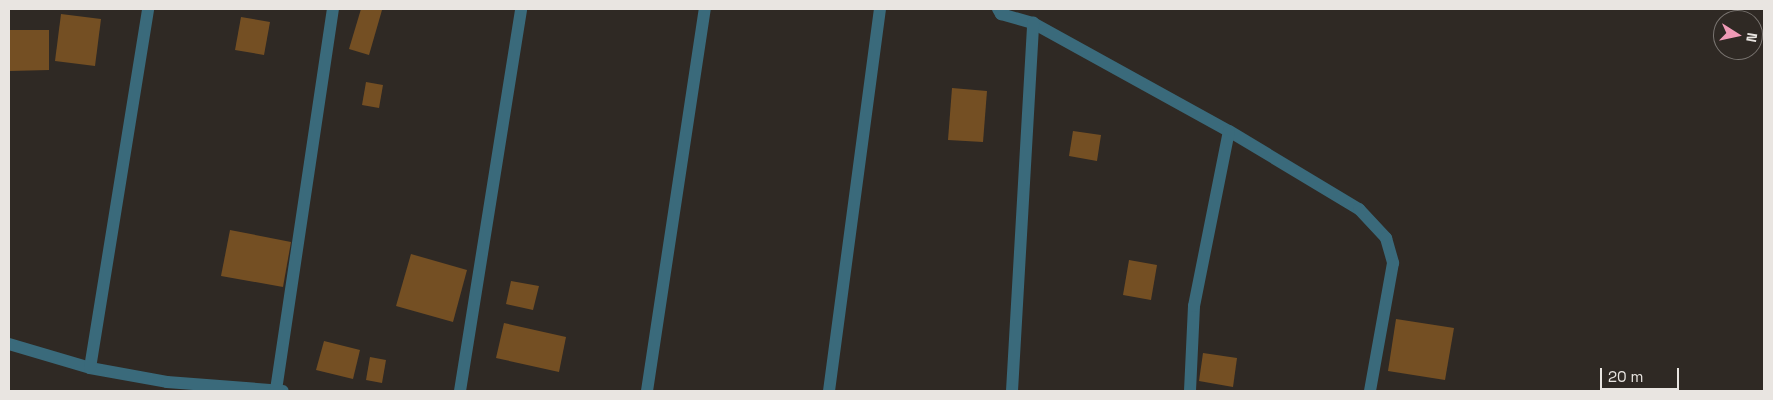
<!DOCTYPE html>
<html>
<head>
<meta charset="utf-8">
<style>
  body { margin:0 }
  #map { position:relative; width:1773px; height:400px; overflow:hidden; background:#2f2924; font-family:"Space Grotesk",sans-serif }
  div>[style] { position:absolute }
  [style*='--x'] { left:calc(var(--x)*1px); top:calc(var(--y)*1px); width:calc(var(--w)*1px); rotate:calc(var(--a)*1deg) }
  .building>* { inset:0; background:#744f23 }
  .street>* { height:12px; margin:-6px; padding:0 6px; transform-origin:6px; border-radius:6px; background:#3a6a7b }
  span { translate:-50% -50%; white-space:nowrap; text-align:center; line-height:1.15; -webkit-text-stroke:5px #2f2924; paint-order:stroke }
  .frame { position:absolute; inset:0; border:10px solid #e9e5e1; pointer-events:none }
  .north { position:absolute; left:1713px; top:10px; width:50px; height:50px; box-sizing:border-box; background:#2f2924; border:1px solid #797470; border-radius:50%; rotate:100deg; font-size:14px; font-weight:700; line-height:20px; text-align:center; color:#e9e5e1 }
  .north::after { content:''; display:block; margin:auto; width:18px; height:22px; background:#f09ab6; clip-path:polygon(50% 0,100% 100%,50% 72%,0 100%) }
  .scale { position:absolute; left:1600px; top:368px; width:79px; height:22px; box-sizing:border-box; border:2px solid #e9e5e1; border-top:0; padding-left:6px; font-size:15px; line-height:18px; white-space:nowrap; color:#e9e5e1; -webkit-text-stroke:4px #2f2924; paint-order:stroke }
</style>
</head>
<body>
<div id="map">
  <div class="building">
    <div style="clip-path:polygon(361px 9px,382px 10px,369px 55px,349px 49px)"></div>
    <div style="clip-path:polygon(61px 14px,101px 19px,95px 66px,55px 61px)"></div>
    <div style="clip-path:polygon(241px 17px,270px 22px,264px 55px,235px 50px)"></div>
    <div style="clip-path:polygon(9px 30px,49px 30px,49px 70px,9px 71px)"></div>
    <div style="clip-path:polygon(366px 82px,383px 85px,379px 108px,362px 105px)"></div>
    <div style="clip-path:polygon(952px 88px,987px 91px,983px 142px,948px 140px)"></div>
    <div style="clip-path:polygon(1073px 131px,1101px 135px,1097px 161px,1069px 156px)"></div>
    <div style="clip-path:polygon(230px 230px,291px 242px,283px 287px,221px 276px)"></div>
    <div style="clip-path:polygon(411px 254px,467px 270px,453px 322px,396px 306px)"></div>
    <div style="clip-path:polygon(1129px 260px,1157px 265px,1151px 300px,1123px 295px)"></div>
    <div style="clip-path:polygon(511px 281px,539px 286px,533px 310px,506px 304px)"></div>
    <div style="clip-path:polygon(1396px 319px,1454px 328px,1445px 380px,1388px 371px)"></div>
    <div style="clip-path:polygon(504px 323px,566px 337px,559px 372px,496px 358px)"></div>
    <div style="clip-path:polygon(324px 341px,360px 350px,353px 379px,316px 370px)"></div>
    <div style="clip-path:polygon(1203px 353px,1237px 358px,1233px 387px,1199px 381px)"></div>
    <div style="clip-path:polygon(370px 357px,386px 360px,382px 383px,366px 380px)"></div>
  </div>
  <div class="street">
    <div style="--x:998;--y:9;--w:6;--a:59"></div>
    <div style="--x:1001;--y:14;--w:33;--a:16"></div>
    <div style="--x:1033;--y:23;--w:224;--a:28.9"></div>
    <div style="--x:1229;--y:131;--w:152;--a:31"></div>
    <div style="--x:1359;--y:209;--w:40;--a:47"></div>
    <div style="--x:1386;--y:238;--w:26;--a:74"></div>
    <div style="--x:1393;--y:263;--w:130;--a:100.2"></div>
    <div style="--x:9;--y:344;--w:84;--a:16.5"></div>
    <div style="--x:90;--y:368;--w:78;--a:10.3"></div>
    <div style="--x:167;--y:382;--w:116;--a:4.4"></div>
    <div style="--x:90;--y:368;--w:364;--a:-80.8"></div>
    <div style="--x:276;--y:390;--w:385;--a:-81.5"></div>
    <div style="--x:460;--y:391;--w:387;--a:-80.9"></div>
    <div style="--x:647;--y:391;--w:386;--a:-81.4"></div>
    <div style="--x:829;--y:391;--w:385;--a:-82.4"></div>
    <div style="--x:1012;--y:391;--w:369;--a:-86.7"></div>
    <div style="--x:1190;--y:391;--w:85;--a:-87.3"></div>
    <div style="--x:1194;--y:306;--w:178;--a:-78.7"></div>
  </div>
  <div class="frame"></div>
  <div class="north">N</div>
  <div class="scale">20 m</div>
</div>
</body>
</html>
